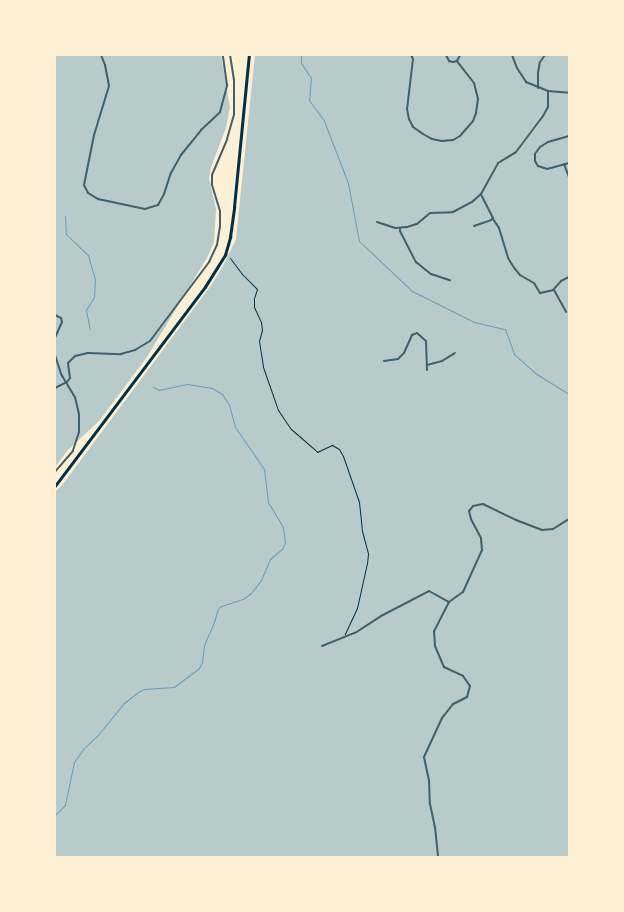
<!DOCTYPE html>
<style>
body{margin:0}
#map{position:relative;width:624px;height:912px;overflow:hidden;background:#fdf0d5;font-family:Arial,sans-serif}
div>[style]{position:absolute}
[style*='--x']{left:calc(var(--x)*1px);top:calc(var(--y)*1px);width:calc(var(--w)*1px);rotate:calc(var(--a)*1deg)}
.green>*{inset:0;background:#b9caca}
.stream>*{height:1px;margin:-0.5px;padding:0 0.5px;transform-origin:0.5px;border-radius:0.5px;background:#669bbc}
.path>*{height:1px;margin:-0.5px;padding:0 0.5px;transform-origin:0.5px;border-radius:0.5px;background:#003049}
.minor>*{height:2px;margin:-1px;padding:0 1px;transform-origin:1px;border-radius:1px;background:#3f606c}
.secondary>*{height:2.5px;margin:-1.25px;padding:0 1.25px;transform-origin:1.25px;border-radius:1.25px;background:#003049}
span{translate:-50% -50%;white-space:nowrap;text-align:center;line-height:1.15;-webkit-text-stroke:3px #fdf0d5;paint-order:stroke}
.frame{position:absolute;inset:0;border:56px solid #fdf0d5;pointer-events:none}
</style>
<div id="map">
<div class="green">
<div style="clip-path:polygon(55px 55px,221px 55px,230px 107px,226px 128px,211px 167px,209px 178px,216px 209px,214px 242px,208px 256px,147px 357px,99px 421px,68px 450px,55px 467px)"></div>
<div style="clip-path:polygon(255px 55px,569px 55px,569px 857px,55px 857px,55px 492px,63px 484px,212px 284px,223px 266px,236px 239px)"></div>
</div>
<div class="stream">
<div style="--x:301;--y:55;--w:8;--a:90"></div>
<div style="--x:301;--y:63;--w:18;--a:56"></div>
<div style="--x:311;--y:78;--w:22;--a:95"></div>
<div style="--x:309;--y:100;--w:26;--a:54"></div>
<div style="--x:324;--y:121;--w:66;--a:68.8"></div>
<div style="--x:348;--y:183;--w:59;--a:79.3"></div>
<div style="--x:359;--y:241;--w:73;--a:43.3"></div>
<div style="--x:412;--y:291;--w:69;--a:26.6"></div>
<div style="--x:474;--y:322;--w:32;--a:13"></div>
<div style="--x:505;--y:329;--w:27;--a:70"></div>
<div style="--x:514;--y:354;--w:28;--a:42"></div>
<div style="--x:535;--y:373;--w:40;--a:32"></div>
<div style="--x:65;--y:216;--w:18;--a:87"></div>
<div style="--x:66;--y:234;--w:30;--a:44"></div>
<div style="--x:88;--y:255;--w:25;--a:74"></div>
<div style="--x:95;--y:279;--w:18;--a:93"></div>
<div style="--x:94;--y:297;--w:15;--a:122"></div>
<div style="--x:86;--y:310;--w:20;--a:79"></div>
<div style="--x:55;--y:815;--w:14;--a:-45"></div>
<div style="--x:65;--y:805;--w:44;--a:-78.2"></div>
<div style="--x:74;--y:762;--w:17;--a:-54"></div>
<div style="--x:84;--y:748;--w:19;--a:-43"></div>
<div style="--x:98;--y:735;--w:41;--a:-50.9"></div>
<div style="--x:124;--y:703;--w:18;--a:-38"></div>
<div style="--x:138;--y:692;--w:7;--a:-27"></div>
<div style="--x:144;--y:689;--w:30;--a:-4"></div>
<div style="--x:174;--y:687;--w:31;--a:-37"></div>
<div style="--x:199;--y:668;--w:7;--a:-63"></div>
<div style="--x:202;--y:662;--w:17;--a:-83"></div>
<div style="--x:204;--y:645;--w:22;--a:-66"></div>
<div style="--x:213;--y:625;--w:17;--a:-73"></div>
<div style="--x:218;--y:609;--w:4;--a:-45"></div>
<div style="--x:221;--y:606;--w:23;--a:-18"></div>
<div style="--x:243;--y:599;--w:10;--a:-37"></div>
<div style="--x:251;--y:593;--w:16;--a:-52"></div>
<div style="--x:261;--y:580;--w:23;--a:-67"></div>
<div style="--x:270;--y:559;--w:16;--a:-40"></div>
<div style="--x:282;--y:549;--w:8;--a:-67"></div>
<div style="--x:285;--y:542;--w:15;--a:-98"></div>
<div style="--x:283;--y:527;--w:29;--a:-121"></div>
<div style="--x:268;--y:502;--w:33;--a:-97"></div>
<div style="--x:264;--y:469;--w:51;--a:-124.6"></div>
<div style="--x:235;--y:427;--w:23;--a:-105"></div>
<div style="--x:229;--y:405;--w:13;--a:-122"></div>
<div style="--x:222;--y:394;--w:12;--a:-149"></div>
<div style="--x:212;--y:388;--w:25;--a:-171"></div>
<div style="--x:187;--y:384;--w:29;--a:168"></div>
<div style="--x:159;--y:390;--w:7;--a:-153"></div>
</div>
<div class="path">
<div style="--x:230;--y:258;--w:20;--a:53"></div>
<div style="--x:242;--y:274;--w:21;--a:45"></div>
<div style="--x:257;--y:289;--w:9;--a:108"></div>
<div style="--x:254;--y:298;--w:9;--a:90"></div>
<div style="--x:254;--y:307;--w:17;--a:65"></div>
<div style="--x:261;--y:322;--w:8;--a:83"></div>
<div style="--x:262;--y:330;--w:11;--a:105"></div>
<div style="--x:259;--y:341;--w:26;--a:81"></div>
<div style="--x:263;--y:367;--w:46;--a:70.8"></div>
<div style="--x:278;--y:410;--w:23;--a:56"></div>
<div style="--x:291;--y:429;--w:35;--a:41"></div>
<div style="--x:317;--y:452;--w:17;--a:-25"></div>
<div style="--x:332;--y:445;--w:8;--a:30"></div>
<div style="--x:339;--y:449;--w:8;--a:60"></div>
<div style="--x:343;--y:456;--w:49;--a:70.8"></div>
<div style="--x:359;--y:502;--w:29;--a:84"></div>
<div style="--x:362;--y:531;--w:24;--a:75"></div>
<div style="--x:368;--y:554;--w:9;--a:96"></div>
<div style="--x:367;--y:563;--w:46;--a:102.5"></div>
<div style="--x:357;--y:608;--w:29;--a:115"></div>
</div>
<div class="minor">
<div style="--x:101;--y:55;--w:11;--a:68"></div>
<div style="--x:105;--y:65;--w:21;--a:79"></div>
<div style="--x:109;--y:86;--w:51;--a:107"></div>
<div style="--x:94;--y:135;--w:51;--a:101.3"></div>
<div style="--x:84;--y:185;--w:9;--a:63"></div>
<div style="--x:88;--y:193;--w:12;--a:31"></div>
<div style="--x:98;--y:199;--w:48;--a:12"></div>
<div style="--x:145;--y:209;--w:14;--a:-17"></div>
<div style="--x:158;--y:205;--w:13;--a:-61"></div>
<div style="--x:164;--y:194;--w:22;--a:-72"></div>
<div style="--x:171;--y:173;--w:21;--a:-61"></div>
<div style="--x:181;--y:155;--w:32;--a:-51"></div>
<div style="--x:201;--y:130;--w:26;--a:-43"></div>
<div style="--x:220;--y:112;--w:28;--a:-75"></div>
<div style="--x:227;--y:85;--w:30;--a:-98"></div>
<div style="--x:411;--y:55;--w:4;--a:63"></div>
<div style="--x:413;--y:59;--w:50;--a:96.8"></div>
<div style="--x:407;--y:109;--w:10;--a:79"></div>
<div style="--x:409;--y:119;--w:9;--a:63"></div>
<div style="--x:413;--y:127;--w:12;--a:35"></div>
<div style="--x:423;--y:134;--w:10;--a:29"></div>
<div style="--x:432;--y:139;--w:10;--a:11"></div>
<div style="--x:442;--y:141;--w:11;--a:-5"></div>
<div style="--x:453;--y:140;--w:8;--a:-30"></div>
<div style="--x:460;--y:136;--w:20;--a:-49"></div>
<div style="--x:473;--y:121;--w:9;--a:-69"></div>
<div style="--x:476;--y:113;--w:14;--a:-82"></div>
<div style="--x:478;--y:99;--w:16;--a:-104"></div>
<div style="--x:474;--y:83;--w:28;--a:-128"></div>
<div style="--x:446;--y:55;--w:7;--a:63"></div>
<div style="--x:449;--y:61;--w:4;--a:14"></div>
<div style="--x:453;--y:62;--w:4;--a:-14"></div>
<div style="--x:457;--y:61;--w:7;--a:-63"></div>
<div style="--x:512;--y:55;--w:14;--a:69"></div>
<div style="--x:517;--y:68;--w:17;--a:57"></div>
<div style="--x:526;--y:82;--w:24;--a:22"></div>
<div style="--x:548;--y:91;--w:21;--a:5"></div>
<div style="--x:538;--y:88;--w:15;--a:-90"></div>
<div style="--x:538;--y:73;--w:11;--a:-80"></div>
<div style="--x:540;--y:62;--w:9;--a:-54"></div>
<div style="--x:569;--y:136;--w:22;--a:164"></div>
<div style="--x:548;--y:142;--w:9;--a:148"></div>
<div style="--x:540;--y:147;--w:9;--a:126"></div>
<div style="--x:535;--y:154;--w:7;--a:90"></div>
<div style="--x:535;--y:161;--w:6;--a:59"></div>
<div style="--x:538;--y:166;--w:9;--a:18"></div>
<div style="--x:547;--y:169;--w:23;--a:-15"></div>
<div style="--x:564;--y:164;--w:14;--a:69"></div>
<div style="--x:493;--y:219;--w:11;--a:56"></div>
<div style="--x:499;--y:228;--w:31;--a:73"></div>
<div style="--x:508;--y:258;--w:13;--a:58"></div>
<div style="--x:515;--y:269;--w:8;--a:50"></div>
<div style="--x:520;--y:275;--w:16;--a:30"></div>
<div style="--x:534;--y:283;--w:12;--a:59"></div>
<div style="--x:540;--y:293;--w:14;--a:-12"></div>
<div style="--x:554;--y:290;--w:25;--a:61"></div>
<div style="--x:377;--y:222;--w:20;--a:18"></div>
<div style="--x:396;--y:228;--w:11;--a:-5"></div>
<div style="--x:407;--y:227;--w:10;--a:-17"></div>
<div style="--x:417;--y:224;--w:17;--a:-40"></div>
<div style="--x:430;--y:213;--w:23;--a:-2"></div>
<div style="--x:453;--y:212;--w:21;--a:-28"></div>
<div style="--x:472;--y:202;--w:12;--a:-42"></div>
<div style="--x:481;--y:194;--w:35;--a:-61"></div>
<div style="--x:498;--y:163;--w:21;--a:-31"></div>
<div style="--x:516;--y:152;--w:45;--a:-53.1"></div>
<div style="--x:543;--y:116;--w:10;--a:-61"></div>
<div style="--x:548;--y:107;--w:16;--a:-90"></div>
<div style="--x:474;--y:226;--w:18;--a:-19"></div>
<div style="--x:491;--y:220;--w:3;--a:-45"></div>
<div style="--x:493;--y:218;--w:27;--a:-117"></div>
<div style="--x:400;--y:229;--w:2;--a:90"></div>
<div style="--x:400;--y:231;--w:35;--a:63"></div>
<div style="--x:416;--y:262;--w:19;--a:39"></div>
<div style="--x:431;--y:274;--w:20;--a:18"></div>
<div style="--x:553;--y:290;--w:12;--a:-48"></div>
<div style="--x:561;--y:281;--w:9;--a:-27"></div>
<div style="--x:55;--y:315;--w:7;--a:27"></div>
<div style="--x:61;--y:318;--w:4;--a:76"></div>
<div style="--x:62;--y:322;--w:17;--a:114"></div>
<div style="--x:55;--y:355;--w:20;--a:72"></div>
<div style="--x:61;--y:374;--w:27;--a:59"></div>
<div style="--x:75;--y:397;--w:18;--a:77"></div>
<div style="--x:79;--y:415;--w:17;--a:90"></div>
<div style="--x:79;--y:432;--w:20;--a:108"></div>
<div style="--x:73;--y:451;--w:28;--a:131"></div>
<div style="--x:384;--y:361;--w:14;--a:-8"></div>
<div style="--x:398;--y:359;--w:8;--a:-45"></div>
<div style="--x:404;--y:353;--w:20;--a:-66"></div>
<div style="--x:412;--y:335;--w:5;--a:-22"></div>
<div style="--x:417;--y:333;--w:12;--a:42"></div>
<div style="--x:426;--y:341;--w:29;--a:88"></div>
<div style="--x:427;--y:365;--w:16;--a:-15"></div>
<div style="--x:442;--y:361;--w:15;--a:-32"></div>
<div style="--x:55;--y:388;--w:13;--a:-27"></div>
<div style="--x:67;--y:382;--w:5;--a:-53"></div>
<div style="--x:70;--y:378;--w:15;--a:-98"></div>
<div style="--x:68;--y:363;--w:10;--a:-45"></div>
<div style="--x:75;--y:356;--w:13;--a:-13"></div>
<div style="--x:88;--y:353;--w:33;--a:2"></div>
<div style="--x:121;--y:354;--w:15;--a:-16"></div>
<div style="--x:135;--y:350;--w:17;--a:-31"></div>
<div style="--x:150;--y:341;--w:99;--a:-53.2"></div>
<div style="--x:209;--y:262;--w:19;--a:-65"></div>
<div style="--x:217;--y:245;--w:18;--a:-81"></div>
<div style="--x:220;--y:227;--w:16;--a:-90"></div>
<div style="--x:220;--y:211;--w:28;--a:-107"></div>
<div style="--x:212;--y:184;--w:9;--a:-90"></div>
<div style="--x:212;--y:175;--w:39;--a:-67"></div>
<div style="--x:227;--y:139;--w:26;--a:-74"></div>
<div style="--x:234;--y:114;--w:34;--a:-90"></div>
<div style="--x:234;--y:80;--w:25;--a:-99"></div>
<div style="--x:449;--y:602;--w:17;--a:-36"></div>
<div style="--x:463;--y:592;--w:46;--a:-65.7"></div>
<div style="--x:482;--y:550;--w:12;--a:-95"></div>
<div style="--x:481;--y:538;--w:21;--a:-118"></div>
<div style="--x:471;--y:519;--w:8;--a:-104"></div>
<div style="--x:469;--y:511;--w:6;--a:-51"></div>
<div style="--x:473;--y:506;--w:10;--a:-11"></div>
<div style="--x:483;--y:504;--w:37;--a:26"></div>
<div style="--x:516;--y:520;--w:28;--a:21"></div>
<div style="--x:542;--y:530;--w:11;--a:-5"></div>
<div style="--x:553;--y:529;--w:19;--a:-32"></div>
<div style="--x:322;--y:646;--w:35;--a:-22"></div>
<div style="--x:355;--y:633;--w:31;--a:-33"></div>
<div style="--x:381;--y:616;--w:54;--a:-27.5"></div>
<div style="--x:429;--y:591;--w:23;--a:29"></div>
<div style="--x:449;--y:602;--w:33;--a:117"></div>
<div style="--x:434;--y:631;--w:15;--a:86"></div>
<div style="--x:435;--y:646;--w:23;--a:67"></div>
<div style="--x:444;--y:667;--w:21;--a:25"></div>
<div style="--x:463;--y:676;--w:12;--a:55"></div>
<div style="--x:470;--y:686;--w:11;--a:105"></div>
<div style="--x:467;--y:697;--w:16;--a:153"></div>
<div style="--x:453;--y:704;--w:18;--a:128"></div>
<div style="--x:442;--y:718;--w:43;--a:114.8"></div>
<div style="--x:424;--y:757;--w:24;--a:78"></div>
<div style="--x:429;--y:780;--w:24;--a:88"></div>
<div style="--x:430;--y:804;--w:24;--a:78"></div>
<div style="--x:435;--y:827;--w:30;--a:84"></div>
</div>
<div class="secondary">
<div style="--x:55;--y:486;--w:249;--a:-53"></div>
<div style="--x:205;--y:287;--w:38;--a:-58"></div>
<div style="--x:225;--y:255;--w:19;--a:-74"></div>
<div style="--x:230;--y:237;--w:30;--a:-82"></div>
<div style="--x:234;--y:207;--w:153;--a:-84.4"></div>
</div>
<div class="frame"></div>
</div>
